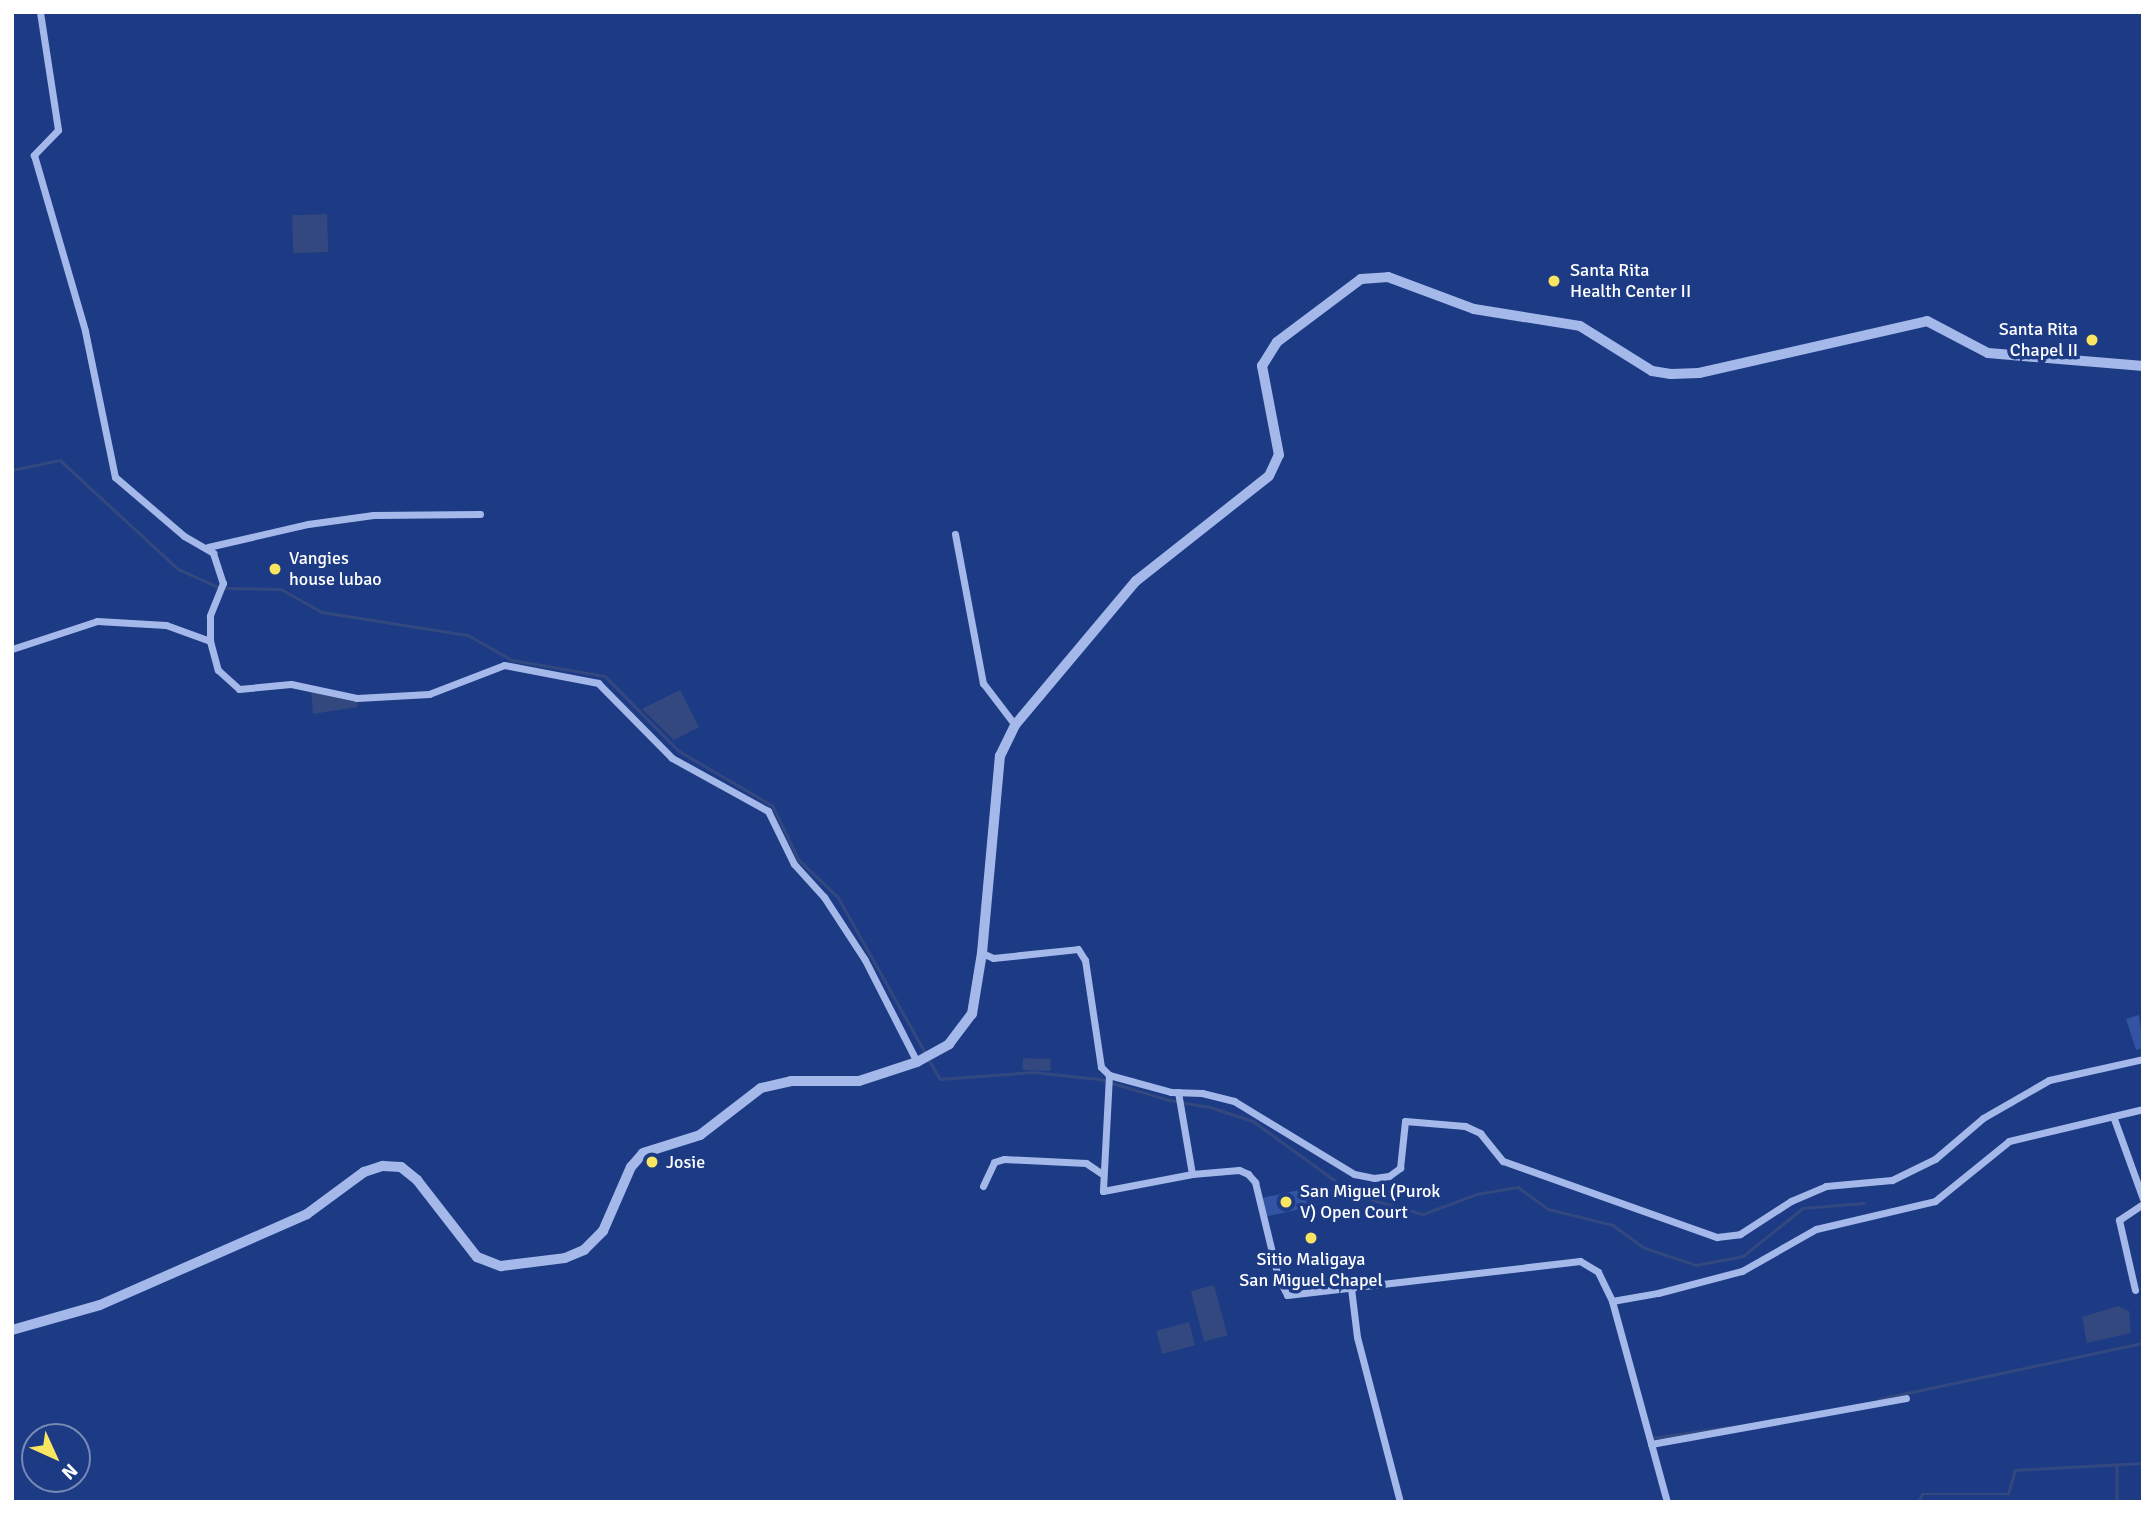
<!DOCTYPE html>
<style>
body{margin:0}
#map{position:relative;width:2155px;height:1514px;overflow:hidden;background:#1d3a84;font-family:Signika,sans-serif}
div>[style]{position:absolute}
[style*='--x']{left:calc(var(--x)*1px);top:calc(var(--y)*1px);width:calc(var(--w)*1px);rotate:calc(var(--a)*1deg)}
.green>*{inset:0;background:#3354a3;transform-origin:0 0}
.water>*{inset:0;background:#32487f;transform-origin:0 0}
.stream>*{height:2.5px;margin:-1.25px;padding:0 1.25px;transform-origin:1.25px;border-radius:1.25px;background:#32487f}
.minor>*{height:7px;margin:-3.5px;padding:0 3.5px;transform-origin:3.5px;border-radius:3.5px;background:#a4b9ea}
.tertiary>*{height:10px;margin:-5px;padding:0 5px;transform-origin:5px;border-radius:5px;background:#a4b9ea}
.dots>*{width:19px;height:19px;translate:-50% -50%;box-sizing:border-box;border:4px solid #1d3a84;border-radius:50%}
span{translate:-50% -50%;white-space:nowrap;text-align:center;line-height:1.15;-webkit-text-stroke:7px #1d3a84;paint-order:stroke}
.poi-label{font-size:18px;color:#fff}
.left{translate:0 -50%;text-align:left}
.right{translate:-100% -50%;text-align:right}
.frame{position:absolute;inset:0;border:14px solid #fff;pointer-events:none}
.north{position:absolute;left:21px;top:1423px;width:70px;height:70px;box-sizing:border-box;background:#1d3a84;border:2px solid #7789b5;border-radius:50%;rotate:135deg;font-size:19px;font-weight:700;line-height:28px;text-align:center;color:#fff}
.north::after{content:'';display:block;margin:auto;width:24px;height:32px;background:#fae562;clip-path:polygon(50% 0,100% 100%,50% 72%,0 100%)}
</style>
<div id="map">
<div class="green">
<div style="clip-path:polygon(2139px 1015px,2143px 1048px,2136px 1050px,2126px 1019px)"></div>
<div style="left:1304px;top:1189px;width:19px;height:42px;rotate:78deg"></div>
</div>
<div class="water">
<div style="left:327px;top:214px;width:38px;height:35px;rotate:88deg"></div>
<div style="clip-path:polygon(311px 690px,358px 700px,357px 707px,313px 714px)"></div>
<div style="clip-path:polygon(680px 690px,699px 727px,674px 740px,642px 709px)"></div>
<div style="left:1023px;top:1058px;width:28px;height:12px;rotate:2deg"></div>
<div style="left:1214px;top:1285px;width:52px;height:24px;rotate:75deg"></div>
<div style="clip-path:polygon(2118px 1306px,2129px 1311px,2131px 1333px,2087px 1343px,2082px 1317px)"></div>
<div style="left:1189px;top:1322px;width:24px;height:34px;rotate:75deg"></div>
</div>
<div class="stream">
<div style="--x:12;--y:470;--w:49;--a:-11.8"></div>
<div style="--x:60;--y:460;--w:161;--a:42.7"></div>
<div style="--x:178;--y:569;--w:44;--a:24.2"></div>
<div style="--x:225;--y:588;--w:56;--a:1"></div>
<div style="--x:281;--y:589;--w:47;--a:29.3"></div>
<div style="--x:322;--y:612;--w:148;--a:9"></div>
<div style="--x:468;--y:635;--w:51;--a:29.6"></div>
<div style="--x:512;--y:660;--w:94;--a:9.8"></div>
<div style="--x:605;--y:676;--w:105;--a:45.4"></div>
<div style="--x:679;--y:751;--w:109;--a:30.3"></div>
<div style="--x:773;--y:806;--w:60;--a:64.3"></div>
<div style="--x:799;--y:860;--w:54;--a:43.5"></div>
<div style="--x:838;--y:897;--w:178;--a:60.7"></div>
<div style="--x:928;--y:1058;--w:24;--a:60"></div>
<div style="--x:940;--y:1079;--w:93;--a:-4.3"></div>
<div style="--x:1033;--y:1072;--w:66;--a:6.1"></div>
<div style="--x:1099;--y:1079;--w:73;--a:16.7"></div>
<div style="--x:1169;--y:1100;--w:42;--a:9.7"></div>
<div style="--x:1210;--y:1107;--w:45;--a:18"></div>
<div style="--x:1253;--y:1121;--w:126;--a:36"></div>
<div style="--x:1355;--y:1195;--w:71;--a:15.6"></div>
<div style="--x:1423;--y:1214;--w:58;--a:-20.3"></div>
<div style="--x:1477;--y:1194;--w:42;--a:-9.7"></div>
<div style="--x:1518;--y:1187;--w:37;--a:36"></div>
<div style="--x:1548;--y:1209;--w:67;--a:13.8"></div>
<div style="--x:1613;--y:1225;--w:39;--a:36"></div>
<div style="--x:1645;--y:1248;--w:54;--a:18.4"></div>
<div style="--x:1696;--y:1265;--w:48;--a:-10.8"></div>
<div style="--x:1743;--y:1256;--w:77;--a:-38.7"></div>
<div style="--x:1803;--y:1208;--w:61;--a:-4.7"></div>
<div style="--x:1879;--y:1399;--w:270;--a:-12"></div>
<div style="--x:1652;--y:1438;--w:77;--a:-8.2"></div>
<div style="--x:2117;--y:1467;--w:35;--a:90"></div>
<div style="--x:1918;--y:1502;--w:9;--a:-63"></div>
<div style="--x:1922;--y:1494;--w:86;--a:0"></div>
<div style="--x:2008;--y:1494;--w:25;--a:-74"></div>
<div style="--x:2015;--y:1470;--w:128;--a:-3.1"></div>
</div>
<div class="minor">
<div style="--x:40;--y:12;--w:119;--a:81.3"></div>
<div style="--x:58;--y:130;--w:35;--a:134"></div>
<div style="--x:34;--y:155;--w:183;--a:73.8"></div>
<div style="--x:85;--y:331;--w:149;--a:78.4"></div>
<div style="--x:115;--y:477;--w:91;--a:40.5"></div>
<div style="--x:184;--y:536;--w:34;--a:30"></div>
<div style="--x:213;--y:553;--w:32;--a:72"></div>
<div style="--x:223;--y:583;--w:35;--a:112"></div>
<div style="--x:210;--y:616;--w:25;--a:90"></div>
<div style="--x:955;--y:534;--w:152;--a:79.4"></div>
<div style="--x:983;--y:683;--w:53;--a:52.7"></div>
<div style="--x:208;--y:547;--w:103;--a:-13"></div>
<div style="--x:308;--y:524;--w:66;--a:-7.9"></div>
<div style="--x:373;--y:515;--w:107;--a:-0.5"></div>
<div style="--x:12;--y:649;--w:89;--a:-18.2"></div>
<div style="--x:97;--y:621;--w:69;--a:3.3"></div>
<div style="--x:166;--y:625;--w:47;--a:20"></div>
<div style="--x:210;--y:641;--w:30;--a:75"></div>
<div style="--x:218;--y:670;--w:28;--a:42"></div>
<div style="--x:239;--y:689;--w:52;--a:-5.5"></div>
<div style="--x:291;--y:684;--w:67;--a:12"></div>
<div style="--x:357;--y:698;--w:72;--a:-3.2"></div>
<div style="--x:429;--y:694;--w:80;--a:-21.1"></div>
<div style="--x:504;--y:665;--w:96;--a:10.8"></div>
<div style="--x:598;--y:683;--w:105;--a:45.4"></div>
<div style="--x:672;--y:758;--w:110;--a:28.9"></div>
<div style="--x:768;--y:811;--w:59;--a:63.9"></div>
<div style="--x:794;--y:864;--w:45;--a:47.7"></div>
<div style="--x:824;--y:897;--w:75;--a:56.9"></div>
<div style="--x:865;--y:960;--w:114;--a:63"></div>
<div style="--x:982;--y:953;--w:12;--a:24"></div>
<div style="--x:993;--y:958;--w:85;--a:-6"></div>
<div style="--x:1078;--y:949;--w:13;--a:58"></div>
<div style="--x:1085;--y:960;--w:108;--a:81.5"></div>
<div style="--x:1101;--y:1067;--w:11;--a:45"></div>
<div style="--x:1109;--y:1075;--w:64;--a:15.3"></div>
<div style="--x:1171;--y:1092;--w:31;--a:2"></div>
<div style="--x:1202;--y:1093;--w:33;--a:14"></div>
<div style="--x:1234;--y:1101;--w:140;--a:31.3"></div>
<div style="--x:1354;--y:1174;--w:20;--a:11"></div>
<div style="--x:1374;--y:1178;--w:15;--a:-8"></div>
<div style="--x:1389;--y:1176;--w:14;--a:-36"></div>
<div style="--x:1400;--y:1168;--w:47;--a:-83.9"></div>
<div style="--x:1405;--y:1121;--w:60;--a:4.8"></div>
<div style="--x:1465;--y:1126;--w:17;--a:25"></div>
<div style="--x:1480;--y:1133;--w:36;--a:51"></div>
<div style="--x:1503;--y:1161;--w:227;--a:19.6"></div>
<div style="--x:1717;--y:1237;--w:23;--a:-7"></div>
<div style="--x:1740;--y:1234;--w:61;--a:-32.9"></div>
<div style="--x:1791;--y:1201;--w:38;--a:-23"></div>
<div style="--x:1826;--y:1186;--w:66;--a:-5.2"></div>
<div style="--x:1892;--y:1180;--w:48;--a:-26"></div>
<div style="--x:1935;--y:1159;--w:63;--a:-40.5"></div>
<div style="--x:1983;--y:1118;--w:76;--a:-29.9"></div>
<div style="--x:2049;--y:1080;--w:96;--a:-12.6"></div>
<div style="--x:1109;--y:1075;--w:116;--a:93"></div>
<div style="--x:1103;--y:1191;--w:91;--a:-10.8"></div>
<div style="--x:1192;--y:1174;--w:47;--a:-4.9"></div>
<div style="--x:1239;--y:1170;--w:10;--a:24"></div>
<div style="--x:1248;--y:1174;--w:11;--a:49"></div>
<div style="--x:1255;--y:1182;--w:98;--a:76.4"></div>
<div style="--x:1278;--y:1277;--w:20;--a:63"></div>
<div style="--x:1287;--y:1295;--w:295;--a:-6.6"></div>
<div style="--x:1580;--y:1261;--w:21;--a:31"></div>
<div style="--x:1598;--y:1272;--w:32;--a:64"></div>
<div style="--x:1612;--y:1301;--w:47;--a:-9.9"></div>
<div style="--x:1658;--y:1293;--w:87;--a:-14.7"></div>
<div style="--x:1742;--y:1271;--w:85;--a:-29.6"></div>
<div style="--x:1816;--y:1229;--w:122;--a:-13.2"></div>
<div style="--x:1935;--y:1201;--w:95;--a:-39"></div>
<div style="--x:2009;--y:1141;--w:138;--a:-13.4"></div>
<div style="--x:1178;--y:1092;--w:83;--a:80.3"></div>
<div style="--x:2113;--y:1116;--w:88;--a:70.1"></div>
<div style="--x:983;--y:1186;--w:26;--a:-65"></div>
<div style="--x:994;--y:1162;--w:10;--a:-17"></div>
<div style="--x:1004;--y:1159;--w:82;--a:2.8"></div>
<div style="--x:1086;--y:1163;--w:18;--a:34"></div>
<div style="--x:1351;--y:1288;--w:49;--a:83"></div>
<div style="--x:1357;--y:1337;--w:171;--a:75.4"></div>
<div style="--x:2135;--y:1290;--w:72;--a:-102.9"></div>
<div style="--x:2119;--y:1220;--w:29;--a:-34"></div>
<div style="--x:1612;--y:1301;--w:208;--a:74.7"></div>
<div style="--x:1651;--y:1444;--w:259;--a:-10.2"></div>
</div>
<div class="tertiary">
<div style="--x:12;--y:1330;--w:91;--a:-15.9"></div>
<div style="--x:100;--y:1305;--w:226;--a:-23.7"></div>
<div style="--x:307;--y:1214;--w:71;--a:-36.4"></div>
<div style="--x:364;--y:1172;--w:20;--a:-18"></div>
<div style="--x:383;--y:1166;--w:18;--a:3"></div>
<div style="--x:401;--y:1167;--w:21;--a:39"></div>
<div style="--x:417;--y:1180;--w:98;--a:52.1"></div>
<div style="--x:477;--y:1257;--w:26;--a:21"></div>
<div style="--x:501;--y:1266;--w:64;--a:-7.1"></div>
<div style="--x:565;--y:1258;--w:21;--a:-23"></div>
<div style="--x:584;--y:1250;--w:27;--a:-45"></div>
<div style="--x:603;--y:1231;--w:70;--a:-66.4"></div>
<div style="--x:631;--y:1167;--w:18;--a:-49"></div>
<div style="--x:643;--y:1153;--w:60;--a:-17.5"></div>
<div style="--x:700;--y:1135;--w:77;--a:-37.6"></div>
<div style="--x:761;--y:1088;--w:31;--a:-13"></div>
<div style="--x:791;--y:1081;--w:68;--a:0"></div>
<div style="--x:859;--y:1081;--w:61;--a:-18.1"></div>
<div style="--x:917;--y:1062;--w:37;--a:-29"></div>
<div style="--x:949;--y:1044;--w:38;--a:-53"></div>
<div style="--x:972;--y:1014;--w:62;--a:-80.7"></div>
<div style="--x:982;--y:953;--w:198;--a:-84.8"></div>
<div style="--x:1000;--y:756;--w:34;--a:-64"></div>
<div style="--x:1015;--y:725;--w:188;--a:-50"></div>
<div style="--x:1136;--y:581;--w:169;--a:-38.3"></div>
<div style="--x:1269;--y:476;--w:23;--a:-65"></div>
<div style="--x:1279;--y:455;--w:91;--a:-100.8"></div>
<div style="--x:1262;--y:366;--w:28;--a:-58"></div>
<div style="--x:1277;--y:342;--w:105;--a:-36.9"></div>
<div style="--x:1361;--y:279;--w:27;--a:-4"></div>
<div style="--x:1388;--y:277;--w:92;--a:20.4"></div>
<div style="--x:1474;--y:309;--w:107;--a:9.1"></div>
<div style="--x:1580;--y:326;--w:85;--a:32"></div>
<div style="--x:1652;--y:371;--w:19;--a:9"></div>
<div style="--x:1671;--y:374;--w:28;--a:-2"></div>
<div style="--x:1699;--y:373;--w:234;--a:-12.8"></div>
<div style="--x:1927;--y:321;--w:69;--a:27.7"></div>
<div style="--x:1988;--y:353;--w:156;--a:4.8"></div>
</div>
<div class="dots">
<div style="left:1554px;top:281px;background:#fae562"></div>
<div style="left:2092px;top:340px;background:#fae562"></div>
<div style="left:275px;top:569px;background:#fae562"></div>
<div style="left:652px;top:1162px;background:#fae562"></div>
<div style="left:1286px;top:1202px;background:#fae562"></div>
<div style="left:1311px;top:1238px;background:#fae562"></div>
</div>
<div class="poi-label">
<span class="left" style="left:1570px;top:281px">Santa Rita<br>Health Center II</span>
<span class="right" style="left:2078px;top:340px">Santa Rita<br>Chapel II</span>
<span class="left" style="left:289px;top:569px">Vangies<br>house lubao</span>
<span class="left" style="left:666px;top:1162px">Josie</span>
<span class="left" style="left:1300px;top:1202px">San Miguel (Purok<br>V) Open Court</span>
<span style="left:1311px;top:1270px">Sitio Maligaya<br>San Miguel Chapel</span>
</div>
<div class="frame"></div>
<div class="north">N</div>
</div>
